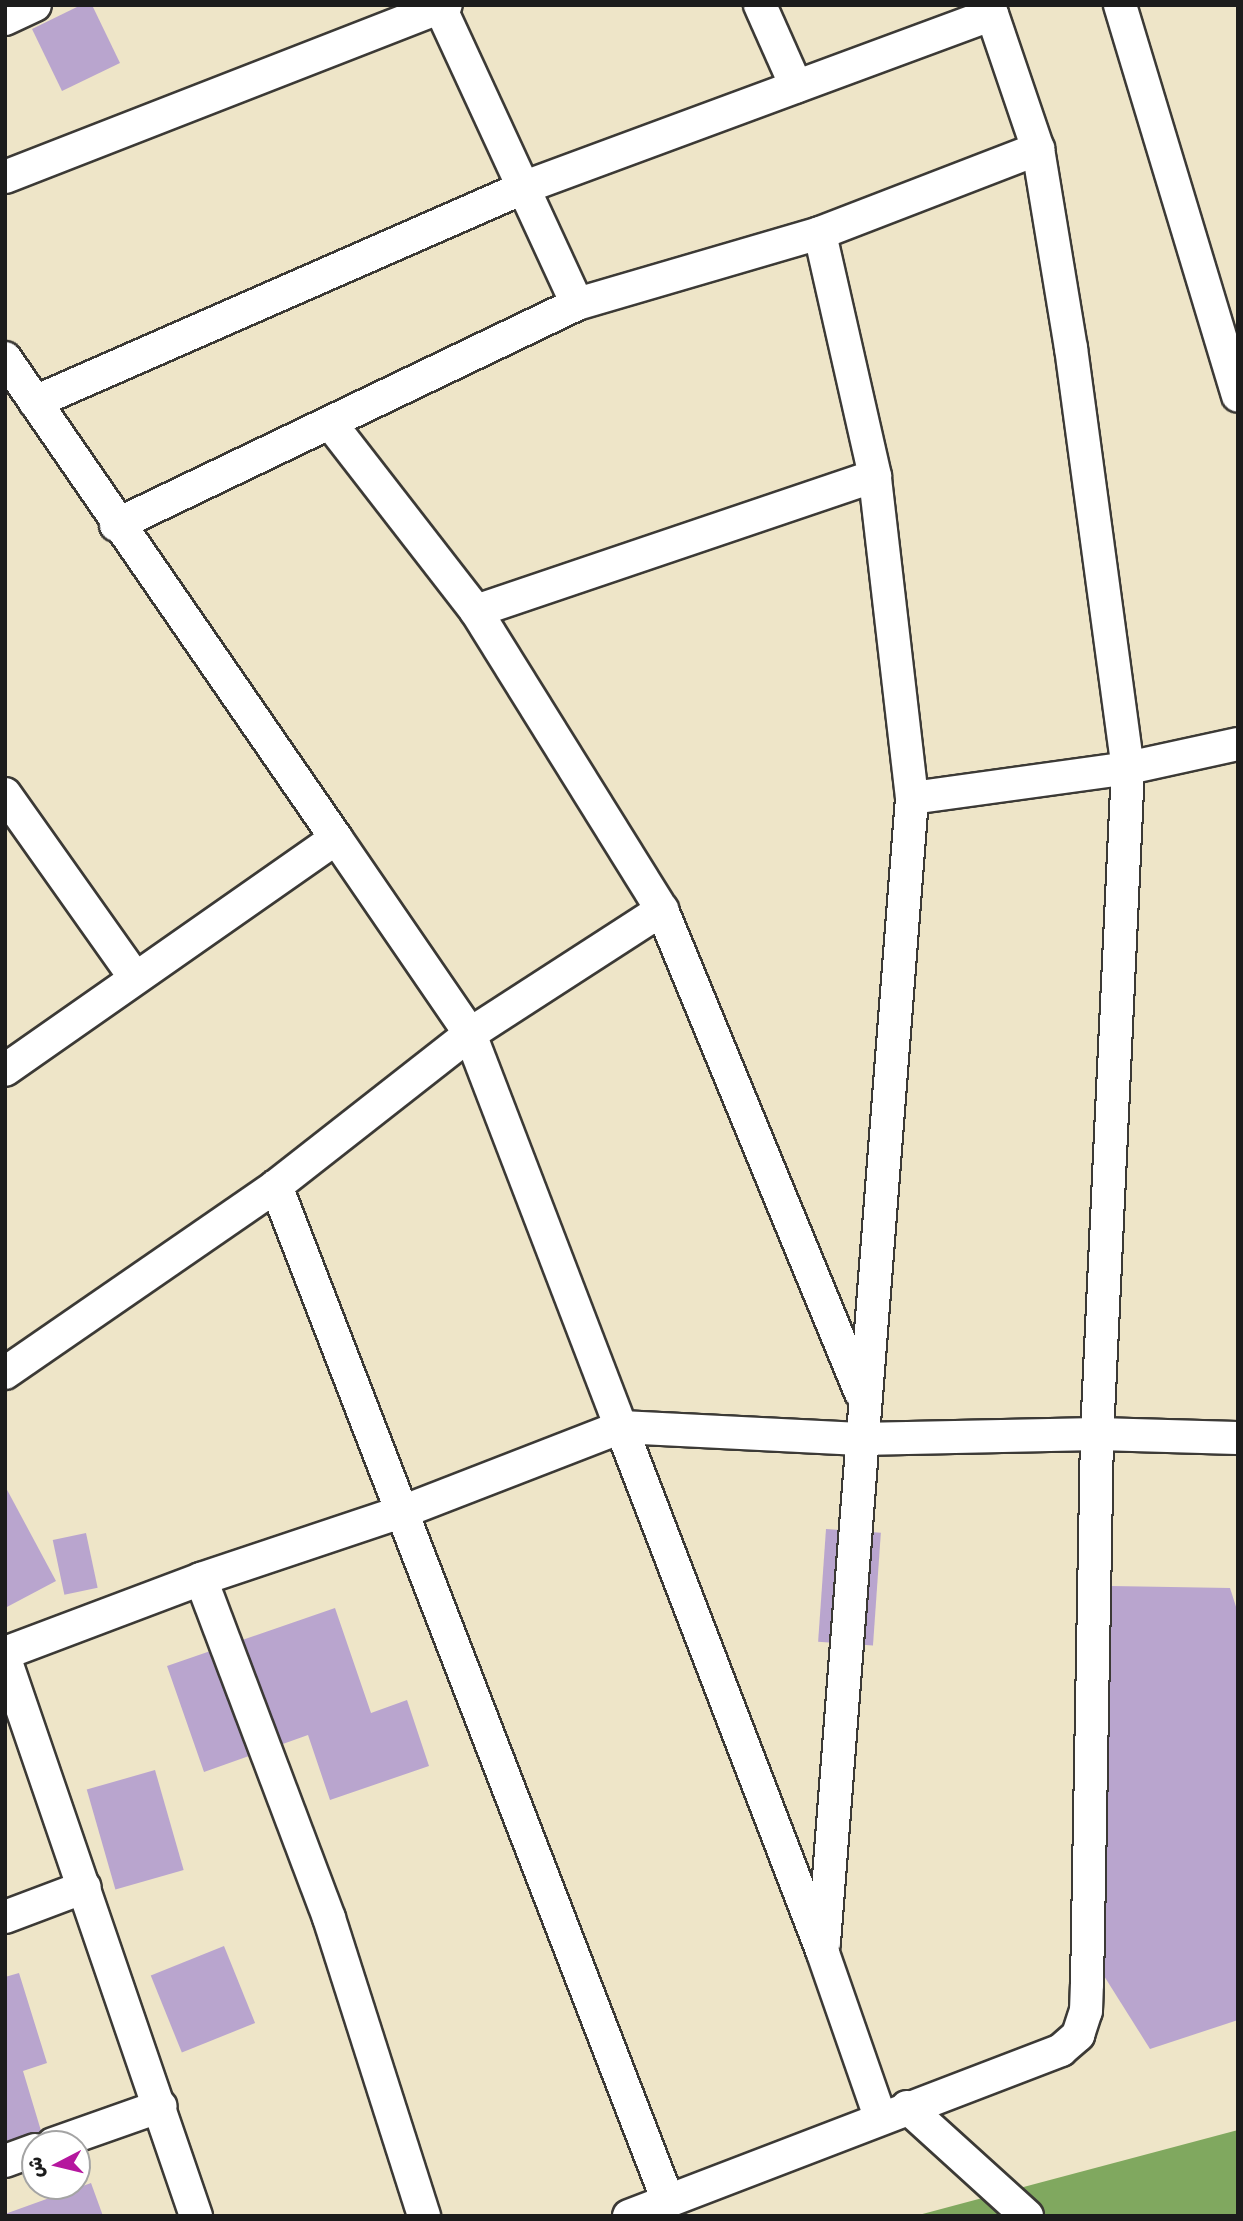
<!DOCTYPE html>
<meta charset="utf-8">
<style>
body{margin:0}
#map{position:relative;width:1243px;height:2221px;overflow:hidden;background:#eee5c8;font-family:"Balsamiq Sans","Playpen Sans Arabic",sans-serif}
div>[style]{position:absolute}
[style*='--x']{left:calc(var(--x)*1px);top:calc(var(--y)*1px);width:calc(var(--w)*1px);rotate:calc(var(--a)*1deg)}
.forest>*{inset:0;background:#80a85f}
.building>*{inset:0;background:#b9a5ce;transform-origin:0 0}
.roads{filter:drop-shadow(2px 0 #3c3a36) drop-shadow(-2px 0 #3c3a36) drop-shadow(0 2px #3c3a36) drop-shadow(0 -2px #3c3a36)}
.minor>*{height:32px;margin:-16px;padding:0 16px;transform-origin:16px;border-radius:16px;background:#fff}
span{translate:-50% -50%;white-space:nowrap;text-align:center;line-height:1.15;-webkit-text-stroke:6px #fff;paint-order:stroke}
.frame{position:absolute;inset:0;border:7px solid #1c1c1c;pointer-events:none}
.north{position:absolute;left:21px;top:2130px;width:70px;height:70px;box-sizing:border-box;background:#fff;border:2px solid #a4a4a4;border-radius:50%;rotate:263deg;font-size:19px;font-weight:700;line-height:28px;text-align:center;color:#1c1c1c}
.north::after{content:'';display:block;margin:auto;width:24px;height:32px;background:#b5179e;clip-path:polygon(50% 0,100% 100%,50% 72%,0 100%)}
</style>
<div id="map">
<div class="forest">
<div style="clip-path:polygon(1238px 2130px,1238px 2216px,915px 2216px)"></div>
</div>
<div class="building">
<div style="clip-path:polygon(81px 5px,92px 5px,120px 63px,62px 91px,32px 29px)"></div>
<div style="clip-path:polygon(5px 1486px,56px 1581px,5px 1608px)"></div>
<div style="left:826px;top:1529px;width:55px;height:113px;rotate:4deg"></div>
<div style="left:86px;top:1533px;width:56px;height:34px;rotate:78deg"></div>
<div style="clip-path:polygon(1111px 1586px,1230px 1588px,1238px 1613px,1238px 2020px,1150px 2049px,1099px 1968px)"></div>
<div style="clip-path:polygon(335px 1608px,371px 1713px,407px 1700px,429px 1766px,330px 1800px,308px 1735px,204px 1772px,167px 1666px)"></div>
<div style="left:155px;top:1770px;width:104px;height:71px;rotate:74deg"></div>
<div style="left:224px;top:1946px;width:83px;height:79px;rotate:68deg"></div>
<div style="clip-path:polygon(19px 1973px,47px 2063px,23px 2071px,45px 2144px,5px 2161px,5px 1977px)"></div>
<div style="clip-path:polygon(91px 2183px,103px 2216px,5px 2216px,5px 2214px)"></div>
</div>
<div class="roads">
<div class="minor">
<div style="--x:439;--y:5;--w:329;--a:65.2"></div>
<div style="--x:760;--y:5;--w:89;--a:66"></div>
<div style="--x:1120;--y:5;--w:408;--a:73.2"></div>
<div style="--x:5;--y:19;--w:33;--a:-25"></div>
<div style="--x:5;--y:177;--w:473;--a:-21.3"></div>
<div style="--x:5;--y:358;--w:583;--a:55.41"></div>
<div style="--x:35;--y:402;--w:535;--a:-23.69"></div>
<div style="--x:525;--y:187;--w:498;--a:-20.3"></div>
<div style="--x:992;--y:14;--w:143;--a:71.2"></div>
<div style="--x:1038;--y:149;--w:202;--a:80.6"></div>
<div style="--x:1071;--y:348;--w:424;--a:82.3"></div>
<div style="--x:1128;--y:768;--w:667;--a:92.66"></div>
<div style="--x:1097;--y:1434;--w:141;--a:1.6"></div>
<div style="--x:331;--y:424;--w:237;--a:52.2"></div>
<div style="--x:476;--y:611;--w:421;--a:-18.7"></div>
<div style="--x:116;--y:525;--w:511;--a:-25.61"></div>
<div style="--x:577;--y:304;--w:253;--a:-16.3"></div>
<div style="--x:476;--y:611;--w:352;--a:58.1"></div>
<div style="--x:662;--y:910;--w:522;--a:67.61"></div>
<div style="--x:5;--y:794;--w:223;--a:54.7"></div>
<div style="--x:912;--y:798;--w:218;--a:-7.9"></div>
<div style="--x:1128;--y:768;--w:113;--a:-12.3"></div>
<div style="--x:5;--y:1070;--w:404;--a:-35"></div>
<div style="--x:336;--y:838;--w:237;--a:55.6"></div>
<div style="--x:470;--y:1034;--w:421;--a:69"></div>
<div style="--x:621;--y:1427;--w:233;--a:158.8"></div>
<div style="--x:404;--y:1511;--w:214;--a:161.5"></div>
<div style="--x:201;--y:1579;--w:210;--a:159.3"></div>
<div style="--x:276;--y:1186;--w:1085;--a:68.88"></div>
<div style="--x:5;--y:1373;--w:329;--a:-34.6"></div>
<div style="--x:276;--y:1186;--w:246;--a:-38.1"></div>
<div style="--x:470;--y:1034;--w:229;--a:-32.9"></div>
<div style="--x:201;--y:1579;--w:362;--a:69.3"></div>
<div style="--x:329;--y:1918;--w:313;--a:72.3"></div>
<div style="--x:5;--y:1659;--w:589;--a:71.07"></div>
<div style="--x:5;--y:1917;--w:85;--a:-20.6"></div>
<div style="--x:824;--y:1942;--w:1147;--a:-85.6"></div>
<div style="--x:912;--y:798;--w:324;--a:-96.6"></div>
<div style="--x:875;--y:476;--w:249;--a:-102.8"></div>
<div style="--x:820;--y:233;--w:234;--a:-21.1"></div>
<div style="--x:907;--y:2107;--w:162;--a:42.2"></div>
<div style="--x:53;--y:2144;--w:114;--a:-19.4"></div>
<div style="--x:5;--y:2161;--w:32;--a:-20"></div>
<div style="--x:629;--y:2216;--w:463;--a:-21"></div>
<div style="--x:1061;--y:2050;--w:23;--a:-41"></div>
<div style="--x:1078;--y:2035;--w:25;--a:-72"></div>
<div style="--x:1086;--y:2011;--w:27;--a:-88"></div>
<div style="--x:1087;--y:1984;--w:550;--a:-88.96"></div>
<div style="--x:1097;--y:1434;--w:237;--a:178.8"></div>
<div style="--x:860;--y:1439;--w:239;--a:-177.1"></div>
<div style="--x:621;--y:1427;--w:563;--a:68.99"></div>
<div style="--x:823;--y:1953;--w:174;--a:70.8"></div>
</div>
</div>
<div class="frame"></div>
<div class="north">ش</div>
</div>
